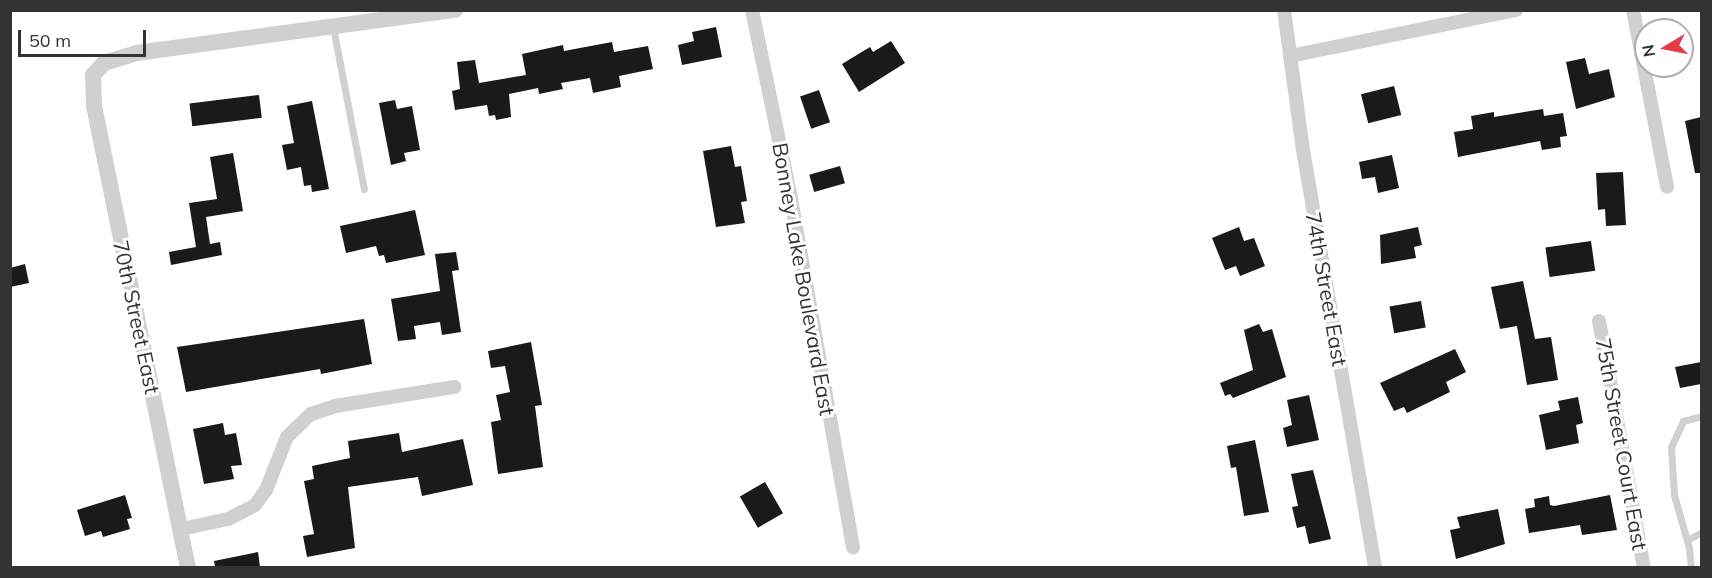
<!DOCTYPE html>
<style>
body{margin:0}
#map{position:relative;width:1712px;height:578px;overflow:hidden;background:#fff;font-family:Mulish,sans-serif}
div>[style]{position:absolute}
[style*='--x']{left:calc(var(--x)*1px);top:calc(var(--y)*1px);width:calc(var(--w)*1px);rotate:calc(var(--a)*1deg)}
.building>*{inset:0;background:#1a1a1a;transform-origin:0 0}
.service>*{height:7px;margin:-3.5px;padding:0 3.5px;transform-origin:3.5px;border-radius:3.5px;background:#d0d0d0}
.minor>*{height:14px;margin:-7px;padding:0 7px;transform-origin:7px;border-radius:7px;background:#d0d0d0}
.tertiary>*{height:16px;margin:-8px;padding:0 8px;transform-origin:8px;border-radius:8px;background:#d0d0d0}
span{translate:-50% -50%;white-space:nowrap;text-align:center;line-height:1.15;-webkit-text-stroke:6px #fff;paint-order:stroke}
.street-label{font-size:21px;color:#333}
.frame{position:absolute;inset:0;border:12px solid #333;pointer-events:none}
.north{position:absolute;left:1634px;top:18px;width:60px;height:60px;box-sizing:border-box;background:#fff;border:2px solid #adadad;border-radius:50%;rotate:260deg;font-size:16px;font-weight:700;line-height:24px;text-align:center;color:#333}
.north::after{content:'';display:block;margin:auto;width:21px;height:27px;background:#e63946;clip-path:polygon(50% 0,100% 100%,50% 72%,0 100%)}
.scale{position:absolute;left:18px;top:30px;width:128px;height:27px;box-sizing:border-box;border:3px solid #333;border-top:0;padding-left:8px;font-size:18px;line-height:21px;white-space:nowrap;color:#333;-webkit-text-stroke:4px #fff;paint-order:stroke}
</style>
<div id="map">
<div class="building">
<div style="clip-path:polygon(716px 27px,722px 57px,682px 65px,678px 45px,694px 41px,692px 32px)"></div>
<div style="clip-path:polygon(891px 41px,905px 63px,859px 92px,842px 64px,870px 47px,873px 52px)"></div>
<div style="clip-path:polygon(612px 42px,614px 52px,648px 46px,653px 69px,619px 76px,621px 87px,593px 93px,590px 78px,561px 83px,563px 89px,539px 94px,538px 88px,509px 94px,511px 117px,496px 120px,495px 115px,489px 116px,487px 105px,455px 110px,452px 91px,460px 89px,457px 62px,475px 60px,479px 83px,526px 75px,522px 54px,563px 45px,564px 51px)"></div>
<div style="clip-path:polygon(1585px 58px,1589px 74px,1609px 69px,1615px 97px,1576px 109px,1566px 62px)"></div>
<div style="left:1394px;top:86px;width:30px;height:34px;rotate:76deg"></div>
<div style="left:819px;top:90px;width:34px;height:20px;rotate:71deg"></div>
<div style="left:259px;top:95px;width:23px;height:70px;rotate:83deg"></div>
<div style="clip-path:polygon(395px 100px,397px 109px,412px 106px,420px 150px,404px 153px,406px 161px,391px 165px,379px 103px)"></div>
<div style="clip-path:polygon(312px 101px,329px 189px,312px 192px,311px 185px,304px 186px,301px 167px,287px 170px,282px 145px,294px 143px,287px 106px)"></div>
<div style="clip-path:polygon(1543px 109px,1544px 116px,1563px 113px,1567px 136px,1560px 137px,1561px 147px,1542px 150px,1540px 141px,1458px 157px,1454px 132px,1473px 129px,1471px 116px,1494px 112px,1494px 117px)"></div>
<div style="clip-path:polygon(1701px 117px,1701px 173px,1695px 173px,1685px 121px)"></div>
<div style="clip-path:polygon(731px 146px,735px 167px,741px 166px,747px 201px,741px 202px,745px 223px,716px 227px,703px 151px)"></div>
<div style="clip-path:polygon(233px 153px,243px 211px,206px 217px,210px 244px,220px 242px,222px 255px,171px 265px,169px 252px,196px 247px,189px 203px,217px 199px,210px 157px)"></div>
<div style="clip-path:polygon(1392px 155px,1399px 188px,1378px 193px,1375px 177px,1362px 179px,1359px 162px)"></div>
<div style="left:840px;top:166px;width:18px;height:32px;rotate:74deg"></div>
<div style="clip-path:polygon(1623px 172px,1626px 225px,1606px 226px,1605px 209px,1598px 210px,1596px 173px)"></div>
<div style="clip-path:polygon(415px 210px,425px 255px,386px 263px,384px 255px,379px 256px,376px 246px,346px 253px,340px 226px)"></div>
<div style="clip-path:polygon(1239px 227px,1244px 241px,1254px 238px,1265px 266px,1240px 276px,1236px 266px,1225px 270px,1212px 238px)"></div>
<div style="clip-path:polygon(1418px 227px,1422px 245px,1414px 247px,1416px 258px,1381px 264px,1380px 235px)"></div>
<div style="left:1591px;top:241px;width:30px;height:46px;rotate:82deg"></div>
<div style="clip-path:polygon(456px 252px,459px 270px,452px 271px,461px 332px,442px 335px,440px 322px,414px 326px,416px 339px,398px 341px,391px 299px,440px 291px,435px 254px)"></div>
<div style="clip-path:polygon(25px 264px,29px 283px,10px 287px,10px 268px)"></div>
<div style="clip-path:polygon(1523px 281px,1535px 339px,1551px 337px,1558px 380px,1527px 385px,1517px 326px,1500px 329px,1491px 287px)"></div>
<div style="left:1421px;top:301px;width:27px;height:32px;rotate:80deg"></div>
<div style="clip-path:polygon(364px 319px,372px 364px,321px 374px,320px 369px,186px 392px,177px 347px)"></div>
<div style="clip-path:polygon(1259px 324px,1263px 332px,1272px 329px,1286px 377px,1233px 398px,1230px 394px,1225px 396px,1220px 383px,1253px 370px,1244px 330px)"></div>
<div style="clip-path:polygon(531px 342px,542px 405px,535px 406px,543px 467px,498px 474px,491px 422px,501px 420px,496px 395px,510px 392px,505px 366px,491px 368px,488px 351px)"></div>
<div style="clip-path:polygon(1455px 349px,1466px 372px,1446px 382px,1450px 392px,1407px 413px,1404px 407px,1394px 411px,1380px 383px)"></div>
<div style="clip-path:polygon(1701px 362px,1701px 384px,1680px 388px,1675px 367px)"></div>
<div style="clip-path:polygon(1309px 395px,1319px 440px,1287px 447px,1283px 428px,1292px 425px,1287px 400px)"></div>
<div style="clip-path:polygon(1578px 397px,1583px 423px,1576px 425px,1579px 443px,1546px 450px,1539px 415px,1560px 410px,1558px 401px)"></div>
<div style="clip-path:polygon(223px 423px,225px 435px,236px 433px,242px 465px,231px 466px,234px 479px,204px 484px,193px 429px)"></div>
<div style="clip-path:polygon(399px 433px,402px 452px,463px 439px,473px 485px,422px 496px,418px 477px,348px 487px,355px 548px,307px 557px,303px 536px,314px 534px,304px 481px,314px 479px,312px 466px,350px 458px,348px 441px)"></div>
<div style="clip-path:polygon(1255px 440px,1269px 512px,1244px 516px,1236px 467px,1231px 468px,1227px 446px)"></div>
<div style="clip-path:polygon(1313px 470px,1331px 539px,1309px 544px,1305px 526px,1297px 528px,1292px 507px,1298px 506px,1291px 474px)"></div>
<div style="left:765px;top:482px;width:36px;height:29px;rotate:60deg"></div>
<div style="clip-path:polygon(125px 495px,132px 518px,127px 519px,130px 529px,103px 537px,101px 531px,85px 536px,77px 510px)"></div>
<div style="clip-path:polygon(1610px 495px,1617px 530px,1582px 535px,1580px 525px,1529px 533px,1525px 509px,1535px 507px,1534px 499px,1549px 496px,1550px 505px,1554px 506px)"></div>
<div style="clip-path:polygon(1498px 509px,1505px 544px,1456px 559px,1450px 530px,1460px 528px,1457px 517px)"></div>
<div style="clip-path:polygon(258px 552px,260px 567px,215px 567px,214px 561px)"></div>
</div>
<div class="service">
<div style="--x:333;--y:27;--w:165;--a:79.2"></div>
<div style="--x:1687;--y:540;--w:17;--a:-28"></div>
<div style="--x:1691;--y:568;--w:20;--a:-96"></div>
<div style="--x:1689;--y:548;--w:55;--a:-105.8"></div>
<div style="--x:1674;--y:495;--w:48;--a:-93.6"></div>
<div style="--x:1671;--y:447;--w:29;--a:-65"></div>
<div style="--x:1683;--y:421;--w:20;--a:-15"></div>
</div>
<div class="minor">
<div style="--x:752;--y:10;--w:193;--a:78.3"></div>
<div style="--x:791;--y:199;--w:354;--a:79.9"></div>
<div style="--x:1284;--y:10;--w:141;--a:82.3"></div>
<div style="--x:1303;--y:150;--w:424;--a:80.2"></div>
<div style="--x:1633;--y:10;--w:180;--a:79.1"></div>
<div style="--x:1290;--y:56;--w:231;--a:-11.5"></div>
<div style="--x:1599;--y:321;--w:251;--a:79.7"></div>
<div style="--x:181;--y:529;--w:48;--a:-12"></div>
<div style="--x:228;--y:519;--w:30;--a:-27"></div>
<div style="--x:255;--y:505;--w:19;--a:-54"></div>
<div style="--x:266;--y:490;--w:57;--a:-68.4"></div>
<div style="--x:287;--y:437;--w:33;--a:-44"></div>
<div style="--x:311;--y:414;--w:25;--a:-18"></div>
<div style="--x:335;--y:406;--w:121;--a:-9.1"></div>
</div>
<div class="tertiary">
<div style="--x:188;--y:568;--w:471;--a:-101.5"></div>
<div style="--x:94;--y:106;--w:31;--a:-92"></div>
<div style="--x:93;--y:75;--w:16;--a:-47"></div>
<div style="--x:104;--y:63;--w:34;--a:-17"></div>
<div style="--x:136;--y:53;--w:322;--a:-7.7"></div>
</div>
<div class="street-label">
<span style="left:804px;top:279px;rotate:80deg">Bonney Lake Boulevard East</span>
<span style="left:1327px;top:289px;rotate:80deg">74th Street East</span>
<span style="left:137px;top:317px;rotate:78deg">70th Street East</span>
<span style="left:1622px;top:444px;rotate:80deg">75th Street Court East</span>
</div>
<div class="frame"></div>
<div class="north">N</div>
<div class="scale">50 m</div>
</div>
